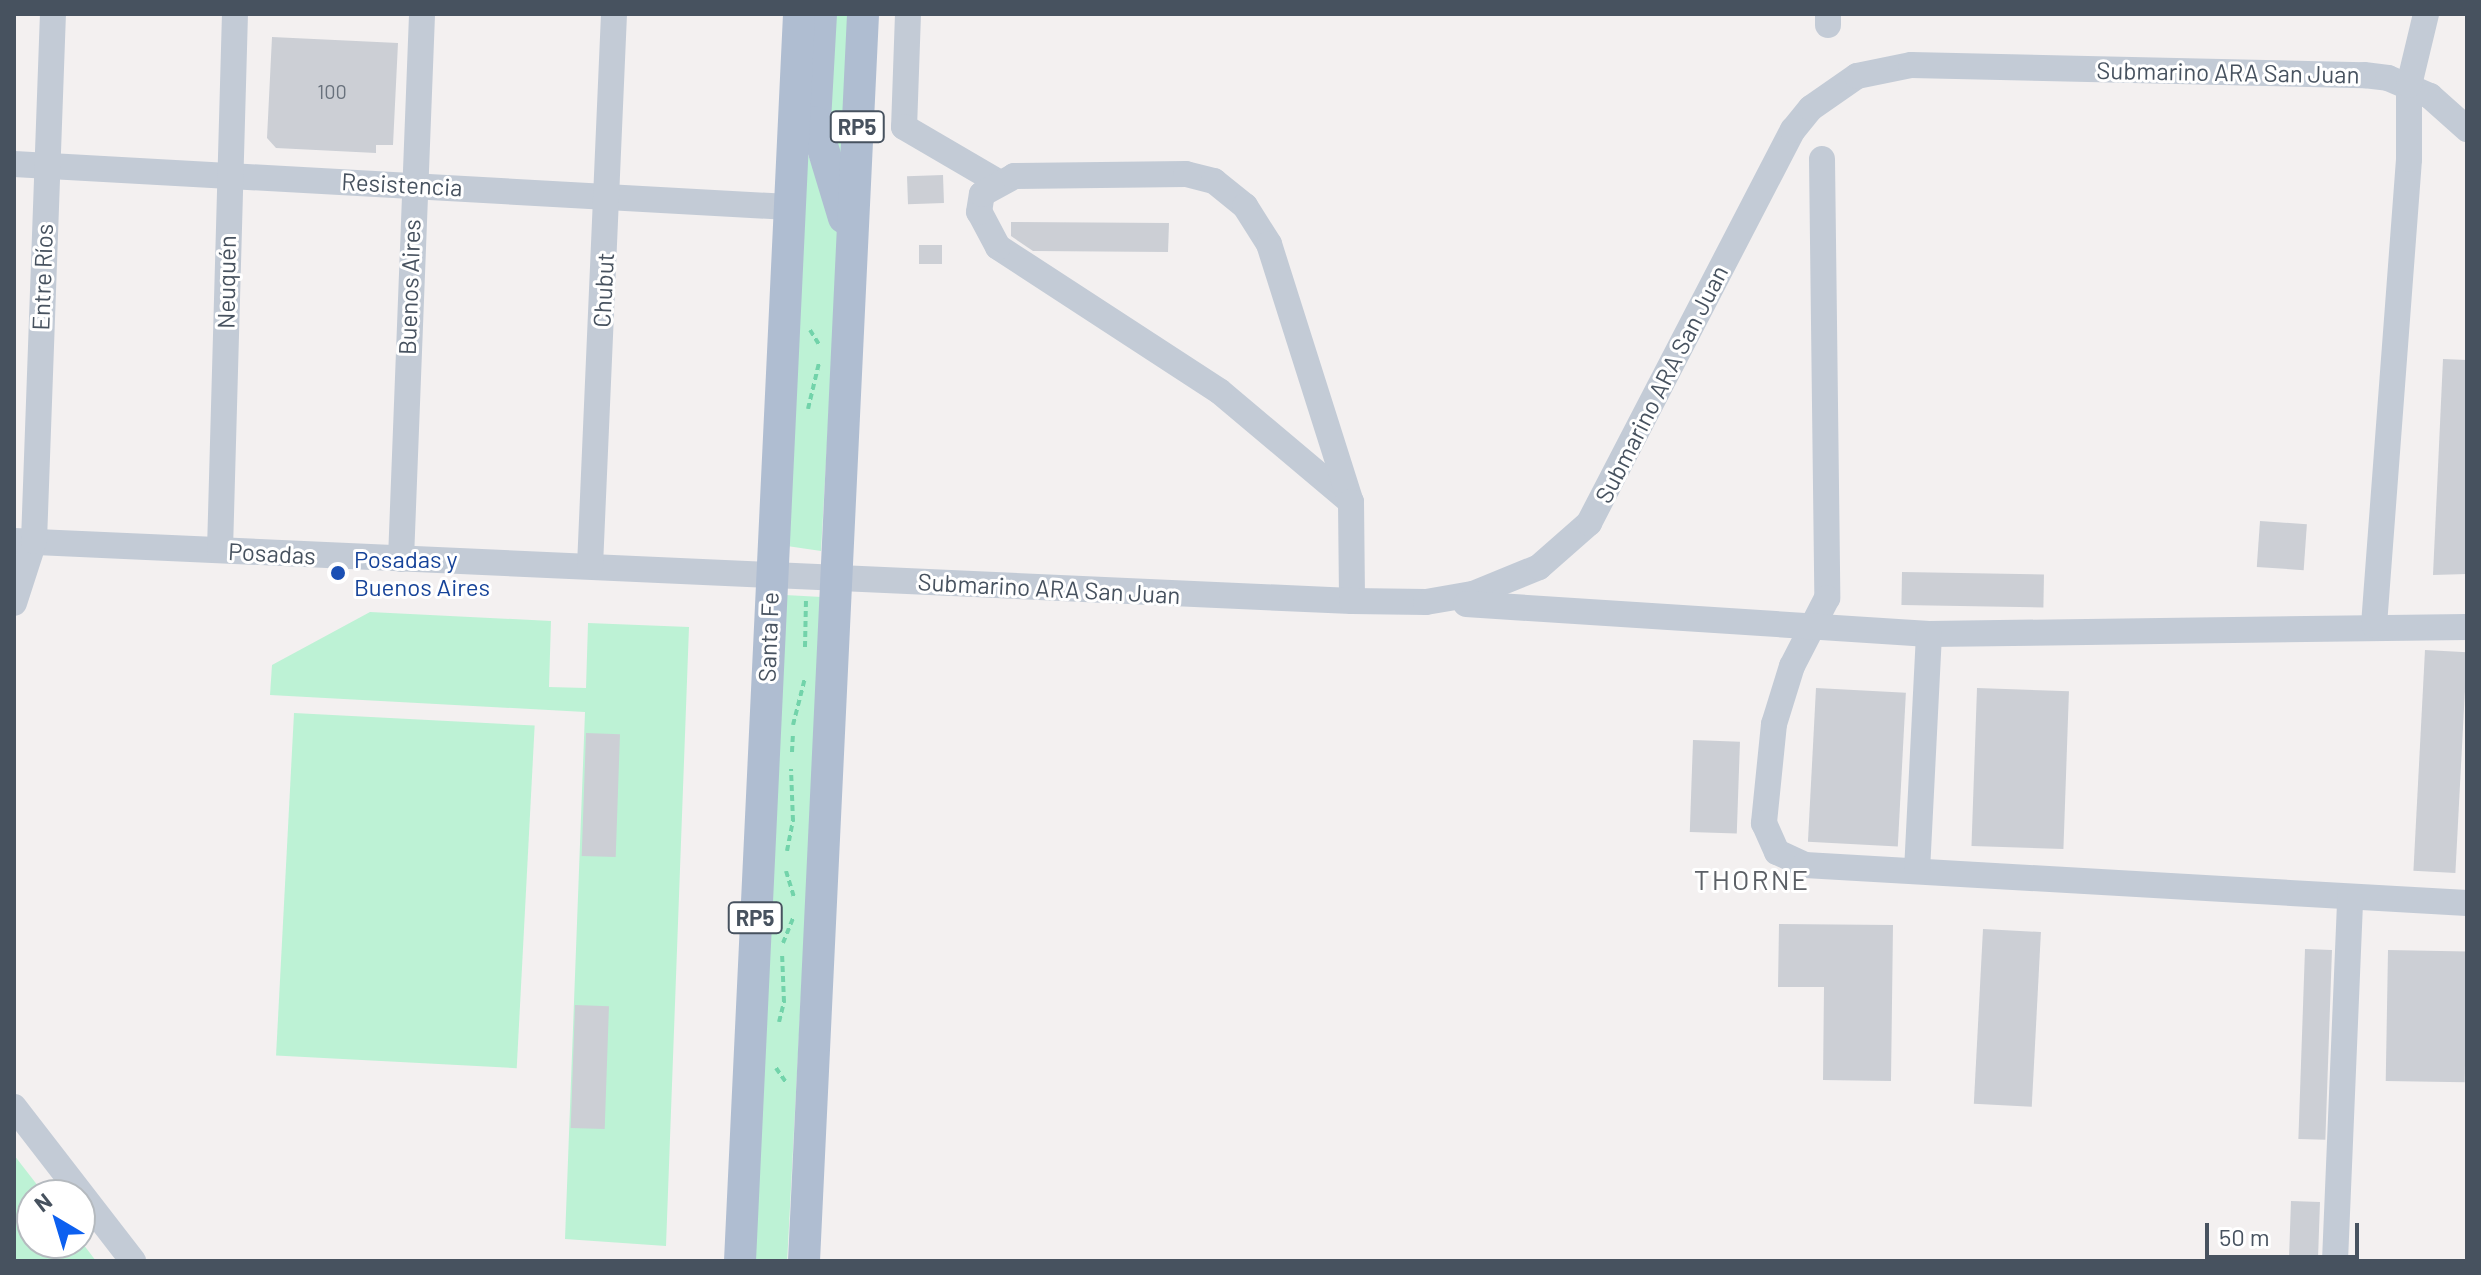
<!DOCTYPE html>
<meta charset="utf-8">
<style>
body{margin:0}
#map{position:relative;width:2481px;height:1275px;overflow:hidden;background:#f3f0f0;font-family:Barlow,sans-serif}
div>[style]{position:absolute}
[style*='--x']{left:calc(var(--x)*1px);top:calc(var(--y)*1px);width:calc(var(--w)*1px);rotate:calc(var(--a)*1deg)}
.green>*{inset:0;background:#bdf2d5;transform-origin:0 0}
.building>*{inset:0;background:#cccfd5;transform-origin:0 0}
.path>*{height:4px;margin-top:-2px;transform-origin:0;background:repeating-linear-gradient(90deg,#72d3aa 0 6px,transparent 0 10px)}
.minor>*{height:26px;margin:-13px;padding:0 13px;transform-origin:13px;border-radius:13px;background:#c3cbd6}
.major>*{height:32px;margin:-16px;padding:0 16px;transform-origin:16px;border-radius:16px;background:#afbdd1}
.dots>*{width:22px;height:22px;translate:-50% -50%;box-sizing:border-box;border:4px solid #fff;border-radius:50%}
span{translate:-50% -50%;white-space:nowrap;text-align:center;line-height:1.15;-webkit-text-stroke:6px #fff;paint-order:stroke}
.number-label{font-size:20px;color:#68717c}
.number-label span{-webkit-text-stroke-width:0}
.shield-label span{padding:2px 6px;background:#fff;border:2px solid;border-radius:6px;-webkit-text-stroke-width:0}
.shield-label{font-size:22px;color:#47525f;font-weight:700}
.street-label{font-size:24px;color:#47525f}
.transit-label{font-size:24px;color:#164399}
.left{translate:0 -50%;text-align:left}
.quarter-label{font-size:28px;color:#5c6066;letter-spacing:2px}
.frame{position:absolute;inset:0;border:16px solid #47525f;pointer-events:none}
.north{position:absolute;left:16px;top:1179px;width:80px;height:80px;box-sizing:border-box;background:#fff;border:2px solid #b5babf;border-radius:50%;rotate:322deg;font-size:22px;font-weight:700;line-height:32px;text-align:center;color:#47525f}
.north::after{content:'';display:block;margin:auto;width:28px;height:36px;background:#0d60f0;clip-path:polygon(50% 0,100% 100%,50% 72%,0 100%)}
.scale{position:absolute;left:2205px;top:1223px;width:154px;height:36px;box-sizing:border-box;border:4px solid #47525f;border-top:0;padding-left:10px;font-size:24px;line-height:28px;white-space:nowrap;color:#47525f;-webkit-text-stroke:6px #fff;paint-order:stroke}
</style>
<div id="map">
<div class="green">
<div style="clip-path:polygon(830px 14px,849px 14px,841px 181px,824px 127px)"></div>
<div style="clip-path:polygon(806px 150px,839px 232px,821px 551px,787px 546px)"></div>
<div style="left:785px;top:595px;width:37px;height:667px;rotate:3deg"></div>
<div style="clip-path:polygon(370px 612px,551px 621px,549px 687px,586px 688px,588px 623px,689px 627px,666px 1246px,565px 1239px,585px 712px,270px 695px,272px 665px)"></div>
<div style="left:294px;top:713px;width:241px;height:343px;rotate:3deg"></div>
<div style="clip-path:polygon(14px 1155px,45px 1195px,32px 1195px,32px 1243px,80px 1240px,96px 1261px,14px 1261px)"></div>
</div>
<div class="building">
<div style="clip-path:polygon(272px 37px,398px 43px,393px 145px,376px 145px,376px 153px,276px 148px,267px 138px)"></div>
<div style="left:943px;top:175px;width:28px;height:36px;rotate:88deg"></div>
<div style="clip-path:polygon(1011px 222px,1169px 223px,1168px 252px,1033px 251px,1011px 236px)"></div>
<div style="left:942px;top:245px;width:19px;height:23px;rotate:90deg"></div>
<div style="clip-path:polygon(2443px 359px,2467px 360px,2467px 574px,2433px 575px)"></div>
<div style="left:2260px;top:521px;width:47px;height:46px;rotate:4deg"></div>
<div style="left:1902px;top:572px;width:142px;height:33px;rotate:1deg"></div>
<div style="left:2425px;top:650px;width:42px;height:221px;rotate:3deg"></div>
<div style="left:1816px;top:688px;width:90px;height:154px;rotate:3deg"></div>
<div style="left:1977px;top:688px;width:92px;height:158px;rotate:2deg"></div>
<div style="left:586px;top:733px;width:34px;height:123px;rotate:2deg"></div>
<div style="left:1693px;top:740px;width:47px;height:92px;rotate:2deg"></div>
<div style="clip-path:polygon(1779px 924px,1893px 925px,1891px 1081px,1823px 1080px,1824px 987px,1778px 987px)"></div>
<div style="left:1983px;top:929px;width:58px;height:175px;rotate:3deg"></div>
<div style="left:2305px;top:949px;width:27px;height:190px;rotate:2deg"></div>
<div style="left:2388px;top:950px;width:79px;height:131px;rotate:1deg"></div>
<div style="left:575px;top:1005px;width:34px;height:123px;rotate:2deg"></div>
<div style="left:2291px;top:1201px;width:29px;height:60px;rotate:2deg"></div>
</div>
<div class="path">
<div style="--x:810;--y:330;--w:19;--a:58"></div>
<div style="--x:808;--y:409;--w:47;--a:-76.6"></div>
<div style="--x:805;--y:647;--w:48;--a:-88.8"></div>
<div style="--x:793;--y:725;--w:49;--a:-75.7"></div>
<div style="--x:792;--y:752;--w:19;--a:-87"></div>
<div style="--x:787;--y:851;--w:31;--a:-79"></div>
<div style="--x:793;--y:821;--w:52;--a:-92.2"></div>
<div style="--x:786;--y:871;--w:27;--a:73"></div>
<div style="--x:783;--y:943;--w:27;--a:-68"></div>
<div style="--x:779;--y:1022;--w:21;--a:-76"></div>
<div style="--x:784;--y:1002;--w:50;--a:-92.3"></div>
<div style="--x:776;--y:1068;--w:19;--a:55"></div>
</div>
<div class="minor">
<div style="--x:908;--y:14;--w:113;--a:92"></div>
<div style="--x:904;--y:127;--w:109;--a:30.3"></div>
<div style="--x:1828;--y:14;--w:11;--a:90"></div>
<div style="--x:1822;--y:159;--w:439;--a:89.3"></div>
<div style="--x:1827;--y:598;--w:76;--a:117.2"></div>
<div style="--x:1792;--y:666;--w:61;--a:107.2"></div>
<div style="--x:1774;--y:724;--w:100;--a:95.8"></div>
<div style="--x:1764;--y:823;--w:32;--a:66"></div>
<div style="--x:1777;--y:852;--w:31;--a:25"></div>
<div style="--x:1805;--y:865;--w:663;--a:3.29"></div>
<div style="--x:14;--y:164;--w:776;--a:3.18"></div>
<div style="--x:1351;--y:502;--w:172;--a:-139.9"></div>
<div style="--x:1219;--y:391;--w:264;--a:-146.9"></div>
<div style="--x:998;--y:247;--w:40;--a:-118"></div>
<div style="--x:979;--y:212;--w:18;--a:-81"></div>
<div style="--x:982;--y:194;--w:37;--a:-29"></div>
<div style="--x:1014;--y:176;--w:172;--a:-0.7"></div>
<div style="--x:1186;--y:174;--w:29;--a:14"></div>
<div style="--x:1214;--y:181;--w:40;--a:39"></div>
<div style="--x:1245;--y:206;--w:45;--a:57.7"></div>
<div style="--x:1269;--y:244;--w:271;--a:72.4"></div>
<div style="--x:1351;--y:502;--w:99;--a:89.4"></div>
<div style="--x:14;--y:541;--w:1339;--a:2.57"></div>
<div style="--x:1352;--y:601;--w:74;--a:0.8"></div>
<div style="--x:1426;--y:602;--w:48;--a:-9.7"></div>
<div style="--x:1473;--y:594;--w:71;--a:-22.2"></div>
<div style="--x:1539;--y:567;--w:67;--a:-41.3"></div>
<div style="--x:1589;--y:523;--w:443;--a:-62.6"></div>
<div style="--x:1793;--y:130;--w:28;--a:-51"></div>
<div style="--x:1811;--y:108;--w:56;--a:-34.8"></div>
<div style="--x:1857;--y:76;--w:55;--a:-11.5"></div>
<div style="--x:1911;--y:65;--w:453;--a:1.3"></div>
<div style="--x:2364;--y:75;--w:24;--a:7"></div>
<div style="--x:2388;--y:78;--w:46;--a:23.2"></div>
<div style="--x:2430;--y:96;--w:50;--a:41.7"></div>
<div style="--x:220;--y:550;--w:536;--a:-88.4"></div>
<div style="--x:401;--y:559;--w:545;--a:-87.79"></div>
<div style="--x:590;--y:566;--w:553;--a:-87.51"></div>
<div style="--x:14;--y:603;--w:65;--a:-72.1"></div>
<div style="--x:34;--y:541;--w:527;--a:-87.94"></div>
<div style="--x:1466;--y:604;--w:464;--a:3.7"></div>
<div style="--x:1929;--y:634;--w:538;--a:-0.75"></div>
<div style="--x:2374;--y:625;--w:467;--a:-85.7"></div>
<div style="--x:2409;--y:159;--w:74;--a:-90"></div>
<div style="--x:2409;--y:85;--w:73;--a:-76.5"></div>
<div style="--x:1917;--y:871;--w:237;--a:-87.1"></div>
<div style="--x:14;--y:1107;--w:195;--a:52.3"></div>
<div style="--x:2335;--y:1261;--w:364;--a:-87.6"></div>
</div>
<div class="major">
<div style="--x:821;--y:14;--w:108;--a:93.2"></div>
<div style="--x:815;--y:122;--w:100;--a:73.2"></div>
<div style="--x:740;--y:1261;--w:1248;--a:-87.29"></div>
<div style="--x:804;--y:1261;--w:1248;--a:-87.29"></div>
</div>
<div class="dots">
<div style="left:338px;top:573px;background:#1a4fb4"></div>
</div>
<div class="number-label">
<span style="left:332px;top:91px">100</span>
</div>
<div class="shield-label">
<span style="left:857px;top:127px">RP5</span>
<span style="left:755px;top:918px">RP5</span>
</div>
<div class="street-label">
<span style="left:2228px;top:72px;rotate:1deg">Submarino ARA San Juan</span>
<span style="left:402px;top:184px;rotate:3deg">Resistencia</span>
<span style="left:42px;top:277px;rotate:-88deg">Entre Ríos</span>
<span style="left:226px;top:282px;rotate:-89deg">Neuquén</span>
<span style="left:409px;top:287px;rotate:-88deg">Buenos Aires</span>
<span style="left:603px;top:290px;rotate:-87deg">Chubut</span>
<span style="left:1661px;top:384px;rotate:-63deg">Submarino ARA San Juan</span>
<span style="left:272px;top:553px;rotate:3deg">Posadas</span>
<span style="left:1049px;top:588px;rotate:3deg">Submarino ARA San Juan</span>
<span style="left:768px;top:637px;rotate:-88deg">Santa Fe</span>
</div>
<div class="transit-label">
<span class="left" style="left:354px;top:573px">Posadas y<br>Buenos Aires</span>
</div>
<div class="quarter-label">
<span style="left:1752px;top:879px">THORNE</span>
</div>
<div class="frame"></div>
<div class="north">N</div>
<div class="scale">50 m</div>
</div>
